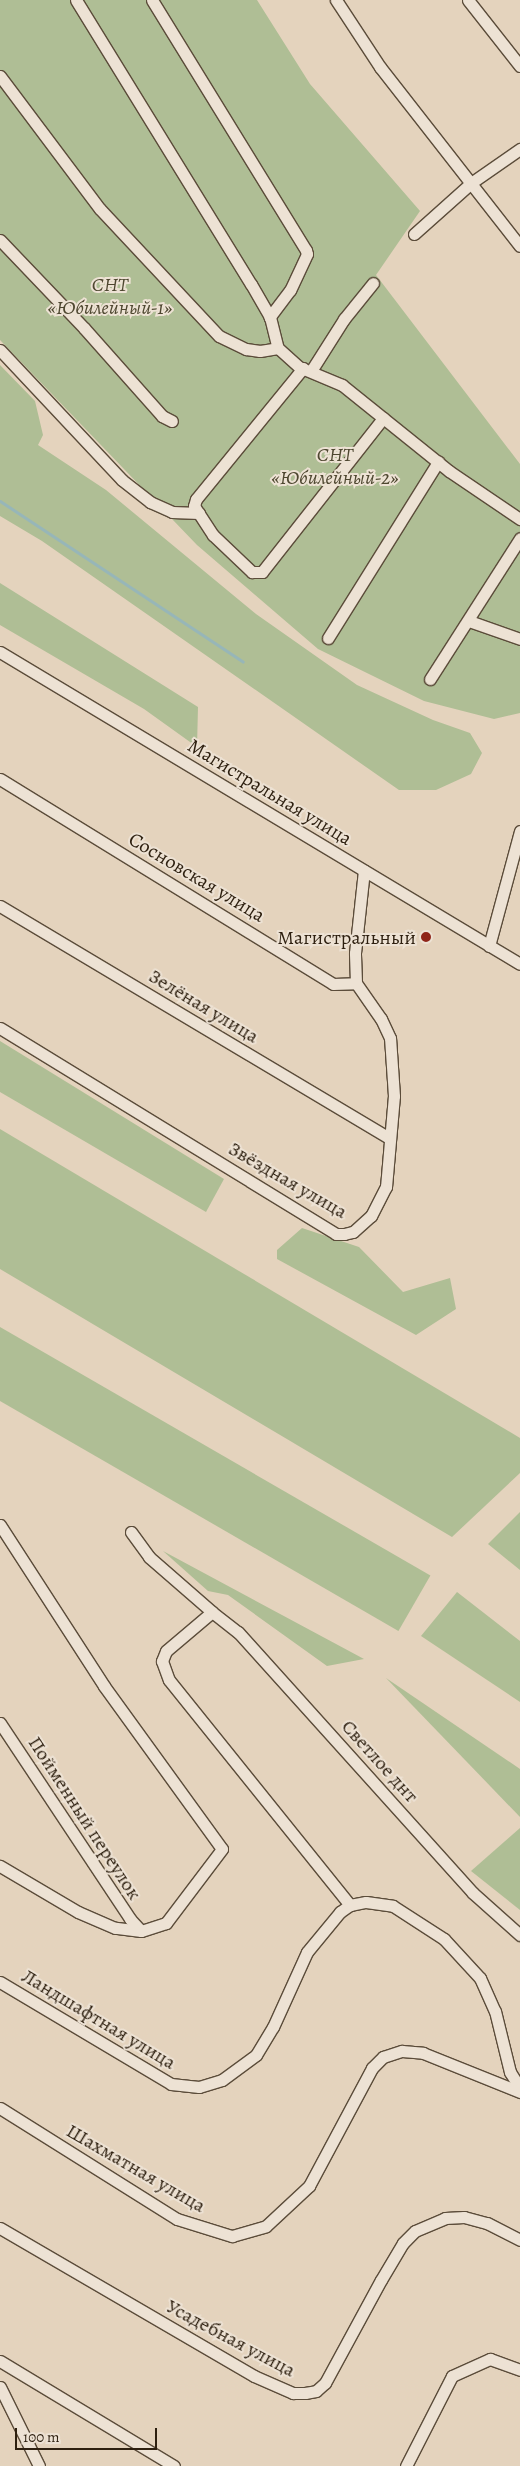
<!DOCTYPE html>
<meta charset="utf-8">
<style>
body{margin:0}
#map{position:relative;width:520px;height:2466px;overflow:hidden;background:#e4d3bd;font-family:Alegreya,serif}
div>[style]{position:absolute}
[style*='--x']{left:calc(var(--x)*1px);top:calc(var(--y)*1px);width:calc(var(--w)*1px);rotate:calc(var(--a)*1deg)}
.green>*{inset:0;background:#afbe95;transform-origin:0 0}
.stream>*{height:3px;margin:-1.5px;padding:0 1.5px;transform-origin:1.5px;border-radius:1.5px;background:#97b6b8}
.roads{filter:drop-shadow(1px 0 #5b4c3a) drop-shadow(-1px 0 #5b4c3a) drop-shadow(0 1px #5b4c3a) drop-shadow(0 -1px #5b4c3a)}
.street>*{height:11px;margin:-5.5px;padding:0 5.5px;transform-origin:5.5px;border-radius:5.5px;background:#ede2d4}
.dots>*{width:14px;height:14px;translate:-50% -50%;box-sizing:border-box;border:2px solid #ede2d4;border-radius:50%}
span{translate:-50% -50%;white-space:nowrap;text-align:center;line-height:1.15;-webkit-text-stroke:4px #ede2d4;paint-order:stroke}
.park-label{font-size:20px;color:#4e4730;font-style:italic}
.street-label{font-size:20px;color:#2d1f0f}
.poi-label{font-size:20px;color:#2d1f0f}
.right{translate:-100% -50%;text-align:right}
.scale{position:absolute;left:15px;top:2428px;width:142px;height:22px;box-sizing:border-box;border:2px solid #2d1f0f;border-top:0;padding-left:6px;font-size:15px;line-height:18px;white-space:nowrap;color:#2d1f0f;-webkit-text-stroke:4px #ede2d4;paint-order:stroke}
</style>
<div id="map">
<div class="green">
<div style="clip-path:polygon(0 0,257px 0,310px 84px,420px 211px,376px 275px,520px 464px,520px 713px,494px 719px,424px 701px,318px 649px,197px 545px,0 340px)"></div>
<div style="clip-path:polygon(0 365px,35px 401px,43px 435px,38px 445px,106px 490px,256px 614px,357px 685px,433px 720px,470px 733px,482px 753px,471px 774px,436px 790px,399px 790px,42px 541px,0 516px)"></div>
<div style="clip-path:polygon(0 583px,198px 707px,197px 747px,144px 709px,0 625px)"></div>
<div style="clip-path:polygon(0 1041px,224px 1179px,206px 1212px,0 1092px)"></div>
<div style="clip-path:polygon(0 1129px,520px 1438px,520px 1473px,452px 1537px,0 1269px)"></div>
<div style="clip-path:polygon(302px 1228px,359px 1247px,403px 1292px,450px 1278px,456px 1309px,416px 1335px,277px 1259px,277px 1250px)"></div>
<div style="left:0;top:1327px;width:497px;height:64px;rotate:30deg"></div>
<div style="clip-path:polygon(520px 1512px,520px 1570px,488px 1544px)"></div>
<div style="clip-path:polygon(163px 1551px,364px 1659px,327px 1666px,228px 1595px,208px 1591px)"></div>
<div style="clip-path:polygon(457px 1592px,520px 1641px,520px 1702px,421px 1636px)"></div>
<div style="clip-path:polygon(386px 1678px,520px 1769px,520px 1817px)"></div>
<div style="clip-path:polygon(520px 1828px,520px 1910px,471px 1871px)"></div>
</div>
<div class="stream">
<div style="--x:0;--y:501;--w:291;--a:33.5"></div>
</div>
<div class="roads">
<div class="street">
<div style="--x:76;--y:0;--w:334;--a:58.4"></div>
<div style="--x:251;--y:284;--w:38;--a:60"></div>
<div style="--x:270;--y:317;--w:32;--a:76"></div>
<div style="--x:278;--y:348;--w:28;--a:42"></div>
<div style="--x:299;--y:367;--w:47;--a:22.7"></div>
<div style="--x:342;--y:385;--w:137;--a:38.8"></div>
<div style="--x:449;--y:471;--w:86;--a:34.1"></div>
<div style="--x:152;--y:0;--w:294;--a:58.4"></div>
<div style="--x:306;--y:250;--w:4;--a:76"></div>
<div style="--x:307;--y:254;--w:40;--a:115"></div>
<div style="--x:290;--y:290;--w:34;--a:127"></div>
<div style="--x:336;--y:0;--w:80;--a:56.7"></div>
<div style="--x:380;--y:67;--w:227;--a:52"></div>
<div style="--x:468;--y:0;--w:84;--a:51.8"></div>
<div style="--x:0;--y:76;--w:166;--a:53.1"></div>
<div style="--x:100;--y:209;--w:174;--a:46.9"></div>
<div style="--x:219;--y:336;--w:30;--a:26"></div>
<div style="--x:246;--y:349;--w:14;--a:8"></div>
<div style="--x:260;--y:351;--w:18;--a:-9"></div>
<div style="--x:414;--y:234;--w:76;--a:-41.8"></div>
<div style="--x:471;--y:183;--w:60;--a:-34.8"></div>
<div style="--x:0;--y:240;--w:122;--a:46.3"></div>
<div style="--x:84;--y:328;--w:118;--a:48.4"></div>
<div style="--x:162;--y:416;--w:11;--a:27"></div>
<div style="--x:0;--y:350;--w:178;--a:46.8"></div>
<div style="--x:122;--y:480;--w:36;--a:38"></div>
<div style="--x:150;--y:502;--w:24;--a:24"></div>
<div style="--x:172;--y:512;--w:27;--a:2"></div>
<div style="--x:303;--y:368;--w:169;--a:129.2"></div>
<div style="--x:196;--y:499;--w:7;--a:106"></div>
<div style="--x:194;--y:506;--w:35;--a:57"></div>
<div style="--x:213;--y:535;--w:54;--a:43.5"></div>
<div style="--x:252;--y:572;--w:10;--a:0"></div>
<div style="--x:262;--y:572;--w:196;--a:-51.8"></div>
<div style="--x:311;--y:371;--w:62;--a:-57.6"></div>
<div style="--x:344;--y:319;--w:46;--a:-51.1"></div>
<div style="--x:469;--y:621;--w:54;--a:19.4"></div>
<div style="--x:328;--y:638;--w:208;--a:-58"></div>
<div style="--x:0;--y:652;--w:606;--a:30.96"></div>
<div style="--x:430;--y:679;--w:167;--a:-57.4"></div>
<div style="--x:0;--y:779;--w:391;--a:31.6"></div>
<div style="--x:333;--y:984;--w:23;--a:-2"></div>
<div style="--x:356;--y:983;--w:30;--a:-92"></div>
<div style="--x:355;--y:953;--w:83;--a:-83.8"></div>
<div style="--x:0;--y:906;--w:453;--a:30.8"></div>
<div style="--x:489;--y:946;--w:119;--a:-74.9"></div>
<div style="--x:0;--y:1028;--w:394;--a:31.5"></div>
<div style="--x:336;--y:1234;--w:8;--a:0"></div>
<div style="--x:344;--y:1234;--w:9;--a:-13"></div>
<div style="--x:353;--y:1232;--w:24;--a:-42"></div>
<div style="--x:371;--y:1216;--w:33;--a:-63"></div>
<div style="--x:386;--y:1187;--w:91;--a:-85"></div>
<div style="--x:394;--y:1096;--w:58;--a:-93.9"></div>
<div style="--x:390;--y:1038;--w:21;--a:-115"></div>
<div style="--x:381;--y:1019;--w:44;--a:-124.8"></div>
<div style="--x:0;--y:1525;--w:192;--a:57.1"></div>
<div style="--x:104;--y:1686;--w:201;--a:54.1"></div>
<div style="--x:222;--y:1849;--w:93;--a:127.1"></div>
<div style="--x:166;--y:1923;--w:26;--a:162"></div>
<div style="--x:141;--y:1931;--w:26;--a:-173"></div>
<div style="--x:115;--y:1928;--w:40;--a:-156.6"></div>
<div style="--x:78;--y:1912;--w:91;--a:-149.5"></div>
<div style="--x:131;--y:1532;--w:31;--a:54"></div>
<div style="--x:149;--y:1557;--w:84;--a:41.1"></div>
<div style="--x:212;--y:1612;--w:60;--a:139.7"></div>
<div style="--x:166;--y:1651;--w:11;--a:112"></div>
<div style="--x:162;--y:1661;--w:20;--a:70"></div>
<div style="--x:169;--y:1680;--w:289;--a:51.2"></div>
<div style="--x:212;--y:1612;--w:33;--a:38"></div>
<div style="--x:238;--y:1632;--w:351;--a:48"></div>
<div style="--x:473;--y:1893;--w:63;--a:41.8"></div>
<div style="--x:0;--y:1723;--w:235;--a:56.4"></div>
<div style="--x:130;--y:1919;--w:16;--a:47"></div>
<div style="--x:0;--y:1982;--w:199;--a:30.8"></div>
<div style="--x:171;--y:2084;--w:28;--a:6"></div>
<div style="--x:199;--y:2087;--w:24;--a:-17"></div>
<div style="--x:222;--y:2080;--w:42;--a:-36.3"></div>
<div style="--x:256;--y:2055;--w:33;--a:-59"></div>
<div style="--x:273;--y:2027;--w:82;--a:-65.6"></div>
<div style="--x:307;--y:1952;--w:52;--a:-50.5"></div>
<div style="--x:340;--y:1912;--w:12;--a:-35"></div>
<div style="--x:350;--y:1905;--w:16;--a:-11"></div>
<div style="--x:366;--y:1902;--w:27;--a:8"></div>
<div style="--x:393;--y:1906;--w:61;--a:32.9"></div>
<div style="--x:444;--y:1939;--w:53;--a:47.3"></div>
<div style="--x:480;--y:1978;--w:36;--a:66"></div>
<div style="--x:495;--y:2011;--w:63;--a:76.2"></div>
<div style="--x:510;--y:2072;--w:19;--a:58"></div>
<div style="--x:0;--y:2108;--w:209;--a:32.1"></div>
<div style="--x:177;--y:2219;--w:58;--a:17.2"></div>
<div style="--x:232;--y:2236;--w:35;--a:-16"></div>
<div style="--x:266;--y:2226;--w:59;--a:-42.9"></div>
<div style="--x:309;--y:2186;--w:134;--a:-61.9"></div>
<div style="--x:372;--y:2068;--w:16;--a:-45"></div>
<div style="--x:383;--y:2057;--w:20;--a:-18"></div>
<div style="--x:402;--y:2051;--w:21;--a:5"></div>
<div style="--x:423;--y:2053;--w:105;--a:21.9"></div>
<div style="--x:0;--y:2228;--w:294;--a:30.2"></div>
<div style="--x:254;--y:2376;--w:43;--a:23.6"></div>
<div style="--x:293;--y:2393;--w:12;--a:0"></div>
<div style="--x:305;--y:2393;--w:11;--a:-10"></div>
<div style="--x:316;--y:2391;--w:12;--a:-42"></div>
<div style="--x:325;--y:2383;--w:117;--a:-61.5"></div>
<div style="--x:381;--y:2280;--w:43;--a:-59.3"></div>
<div style="--x:403;--y:2243;--w:17;--a:-45"></div>
<div style="--x:415;--y:2231;--w:33;--a:-23"></div>
<div style="--x:445;--y:2218;--w:19;--a:-3"></div>
<div style="--x:464;--y:2217;--w:24;--a:15"></div>
<div style="--x:487;--y:2223;--w:37;--a:27"></div>
<div style="--x:0;--y:2361;--w:203;--a:31.1"></div>
<div style="--x:0;--y:2387;--w:88;--a:63.7"></div>
<div style="--x:406;--y:2466;--w:101;--a:-62.9"></div>
<div style="--x:452;--y:2376;--w:42;--a:-24.1"></div>
<div style="--x:490;--y:2359;--w:32;--a:20"></div>
</div>
</div>
<div class="dots">
<div style="left:426px;top:937px;background:#8f2418"></div>
</div>
<div class="park-label">
<span style="left:110px;top:296px">СНТ<br>«Юбилейный-1»</span>
<span style="left:335px;top:466px">СНТ<br>«Юбилейный-2»</span>
</div>
<div class="street-label">
<span style="left:270px;top:792px;rotate:31deg">Магистральная улица</span>
<span style="left:197px;top:877px;rotate:31deg">Сосновская улица</span>
<span style="left:204px;top:1006px;rotate:31deg">Зелёная улица</span>
<span style="left:288px;top:1180px;rotate:30deg">Звёздная улица</span>
<span style="left:380px;top:1761px;rotate:48deg">Светлое днт</span>
<span style="left:85px;top:1818px;rotate:57deg">Пойменный переулок</span>
<span style="left:99px;top:2019px;rotate:31deg">Ландшафтная улица</span>
<span style="left:136px;top:2168px;rotate:30deg">Шахматная улица</span>
<span style="left:231px;top:2338px;rotate:28deg">Усадебная улица</span>
</div>
<div class="poi-label">
<span class="right" style="left:416px;top:937px">Магистральный</span>
</div>
<div class="scale">100 m</div>
</div>
